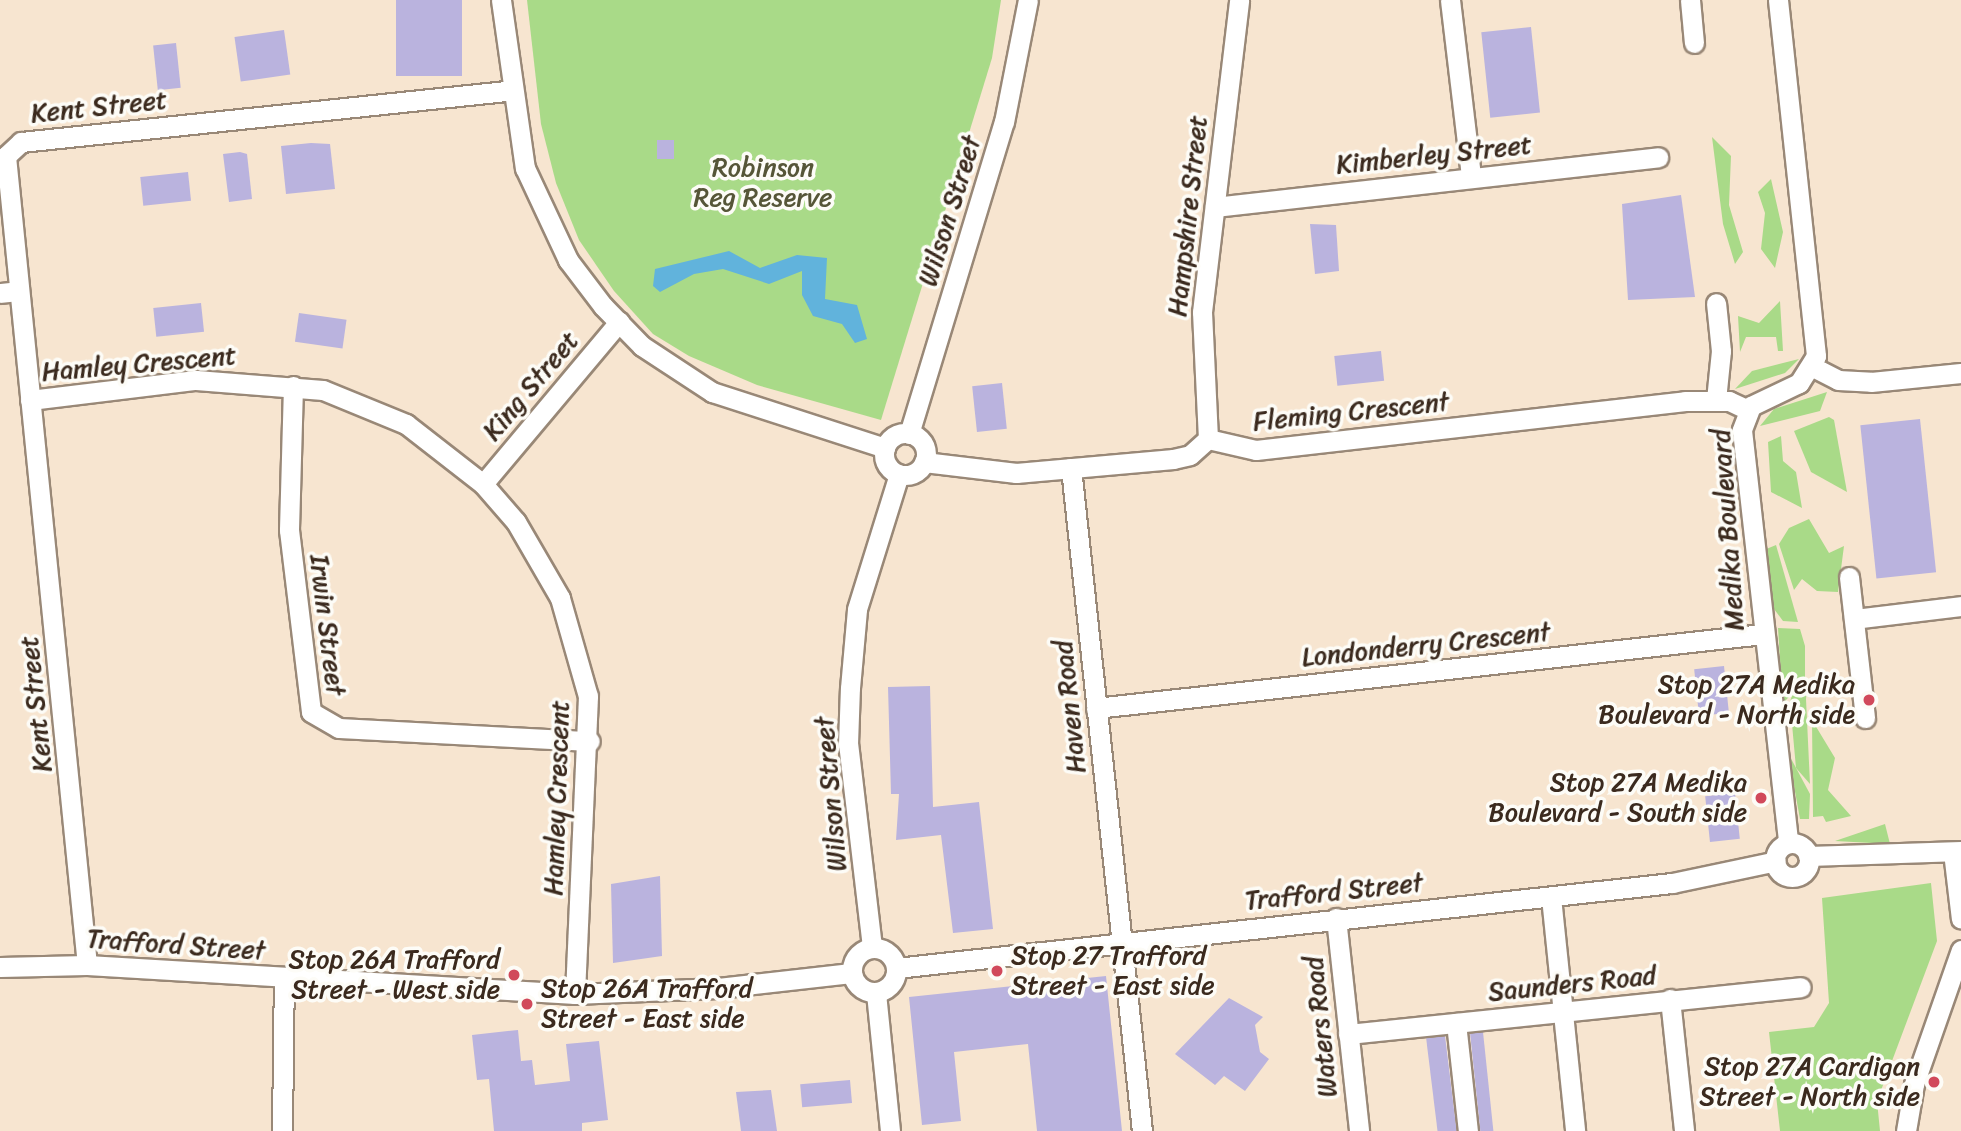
<!DOCTYPE html>
<style>
body{margin:0}
#map{position:relative;width:1961px;height:1131px;overflow:hidden;background:#f7e5d0;font-family:Sriracha,sans-serif}
div>[style]{position:absolute}
[style*='--x']{left:calc(var(--x)*1px);top:calc(var(--y)*1px);width:calc(var(--w)*1px);rotate:calc(var(--a)*1deg)}
.green>*{inset:0;background:#a9da88}
.water>*{inset:0;background:#61b3dc}
.building>*{inset:0;background:#bab3de;transform-origin:0 0}
.roads{filter:drop-shadow(2px 0 #987) drop-shadow(-2px 0 #987) drop-shadow(0 2px #987) drop-shadow(0 -2px #987)}
.street>*{height:19px;margin:-9.5px;padding:0 9.5px;transform-origin:9.5px;border-radius:9.5px;background:#fff}
.street>.ring{margin:-9.5px;padding:0;box-sizing:content-box;background:none;border:19px solid #fff;border-radius:50%}
.dots>*{width:19px;height:19px;translate:-50% -50%;box-sizing:border-box;border:4px solid #fdfcf7;border-radius:50%}
span{translate:-50% -50%;white-space:nowrap;text-align:center;line-height:1.15;-webkit-text-stroke:7px #fdfcf7;paint-order:stroke}
.street-label{font-size:26px;color:#3b2a1e}
.park-label{font-size:26px;color:#565638}
.poi-label{font-size:26px;color:#3b2a1e}
.right{translate:-100% -50%;text-align:right}
.left{translate:0 -50%;text-align:left}
</style>
<div id="map">
<div class="green">
<div style="clip-path:polygon(527px 0,1001px 0,992px 58px,881px 420px,757px 385px,689px 356px,653px 334px,614px 291px,579px 240px,556px 183px,541px 124px)"></div>
<div style="clip-path:polygon(1712px 137px,1731px 156px,1729px 205px,1743px 252px,1735px 264px,1723px 224px)"></div>
<div style="clip-path:polygon(1771px 179px,1783px 232px,1775px 268px,1761px 249px,1765px 213px,1758px 192px)"></div>
<div style="clip-path:polygon(1780px 301px,1783px 351px,1778px 351px,1776px 337px,1746px 337px,1740px 352px,1738px 316px,1759px 323px)"></div>
<div style="clip-path:polygon(1799px 359px,1785px 373px,1735px 389px,1752px 371px)"></div>
<div style="clip-path:polygon(1827px 392px,1820px 411px,1760px 426px,1774px 409px)"></div>
<div style="clip-path:polygon(1829px 417px,1834px 420px,1847px 492px,1811px 472px,1794px 431px)"></div>
<div style="clip-path:polygon(1781px 436px,1783px 461px,1796px 472px,1802px 508px,1771px 492px,1768px 442px)"></div>
<div style="clip-path:polygon(1809px 519px,1829px 553px,1844px 546px,1838px 592px,1817px 591px,1802px 579px,1794px 590px,1779px 544px,1789px 528px)"></div>
<div style="clip-path:polygon(1776px 545px,1798px 622px,1783px 621px,1771px 605px,1764px 550px)"></div>
<div style="clip-path:polygon(1778px 628px,1800px 629px,1805px 646px,1805px 680px,1786px 700px,1784px 722px)"></div>
<div style="clip-path:polygon(1807px 688px,1806px 699px,1810px 784px,1796px 768px,1790px 702px,1793px 692px)"></div>
<div style="clip-path:polygon(1812px 720px,1835px 758px,1828px 790px,1851px 816px,1826px 822px,1823px 816px,1813px 817px)"></div>
<div style="clip-path:polygon(1788px 753px,1810px 794px,1809px 819px,1800px 819px)"></div>
<div style="clip-path:polygon(1885px 824px,1890px 844px,1835px 841px)"></div>
<div style="clip-path:polygon(1931px 883px,1937px 941px,1877px 1101px,1880px 1131px,1780px 1131px,1769px 1032px,1814px 1027px,1829px 1003px,1822px 898px)"></div>
</div>
<div class="water">
<div style="clip-path:polygon(729px 251px,760px 268px,797px 255px,827px 258px,825px 299px,857px 305px,867px 339px,855px 343px,842px 324px,813px 316px,802px 295px,802px 271px,769px 284px,723px 269px,694px 274px,660px 292px,653px 286px,655px 269px)"></div>
</div>
<div class="building">
<div style="left:396px;top:0;width:66px;height:76px"></div>
<div style="left:1531px;top:27px;width:86px;height:50px;rotate:84deg"></div>
<div style="left:284px;top:30px;width:45px;height:50px;rotate:82deg"></div>
<div style="left:176px;top:43px;width:45px;height:23px;rotate:84deg"></div>
<div style="left:674px;top:140px;width:19px;height:17px;rotate:90deg"></div>
<div style="clip-path:polygon(311px 143px,330px 144px,335px 189px,286px 194px,281px 146px)"></div>
<div style="clip-path:polygon(240px 152px,247px 154px,252px 199px,229px 202px,223px 154px)"></div>
<div style="left:188px;top:172px;width:29px;height:48px;rotate:84deg"></div>
<div style="clip-path:polygon(1681px 195px,1695px 297px,1628px 300px,1622px 204px)"></div>
<div style="clip-path:polygon(1310px 224px,1336px 225px,1339px 271px,1315px 274px)"></div>
<div style="left:201px;top:303px;width:29px;height:48px;rotate:84deg"></div>
<div style="left:299px;top:313px;width:48px;height:29px;rotate:8deg"></div>
<div style="left:1381px;top:351px;width:30px;height:47px;rotate:84deg"></div>
<div style="left:1002px;top:383px;width:46px;height:30px;rotate:84deg"></div>
<div style="left:1920px;top:419px;width:154px;height:60px;rotate:84deg"></div>
<div style="left:1724px;top:666px;width:47px;height:30px;rotate:84deg"></div>
<div style="clip-path:polygon(930px 686px,933px 807px,979px 802px,993px 929px,953px 933px,941px 835px,896px 840px,899px 794px,891px 794px,888px 687px)"></div>
<div style="left:1735px;top:793px;width:46px;height:30px;rotate:84deg"></div>
<div style="clip-path:polygon(660px 876px,662px 956px,613px 963px,611px 884px)"></div>
<div style="clip-path:polygon(1106px 976px,1122px 1131px,1037px 1131px,1028px 1044px,954px 1052px,961px 1121px,922px 1125px,909px 997px)"></div>
<div style="clip-path:polygon(1229px 998px,1263px 1017px,1255px 1025px,1260px 1052px,1269px 1059px,1245px 1091px,1224px 1076px,1215px 1085px,1175px 1054px)"></div>
<div style="clip-path:polygon(518px 1030px,521px 1061px,532px 1060px,535px 1085px,570px 1081px,566px 1044px,599px 1041px,608px 1120px,582px 1123px,582px 1131px,494px 1131px,489px 1079px,477px 1080px,472px 1035px)"></div>
<div style="left:1483px;top:1032px;width:100px;height:13px;rotate:84deg"></div>
<div style="left:1445px;top:1036px;width:96px;height:19px;rotate:83deg"></div>
<div style="left:850px;top:1080px;width:23px;height:50px;rotate:85deg"></div>
<div style="clip-path:polygon(771px 1090px,777px 1131px,741px 1131px,736px 1092px)"></div>
</div>
<div class="roads">
<div class="street">
<div style="--x:501;--y:0;--w:170;--a:81.9"></div>
<div style="--x:525;--y:168;--w:102;--a:64.9"></div>
<div style="--x:568;--y:260;--w:58;--a:52.7"></div>
<div style="--x:603;--y:306;--w:56;--a:45.7"></div>
<div style="--x:642;--y:346;--w:84;--a:33.3"></div>
<div style="--x:712;--y:392;--w:182;--a:17.9"></div>
<div style="--x:1450;--y:0;--w:178;--a:83.2"></div>
<div style="--x:1690;--y:0;--w:43;--a:84.7"></div>
<div style="--x:1778;--y:0;--w:358;--a:83.9"></div>
<div style="--x:1816;--y:356;--w:32;--a:122"></div>
<div style="--x:1799;--y:383;--w:53;--a:154.4"></div>
<div style="--x:1751;--y:406;--w:26;--a:111"></div>
<div style="--x:1742;--y:430;--w:416;--a:83.6"></div>
<div style="--x:1215;--y:207;--w:446;--a:-6.4"></div>
<div style="--x:0;--y:293;--w:18;--a:-6"></div>
<div style="--x:1813;--y:367;--w:28;--a:27"></div>
<div style="--x:1838;--y:380;--w:33;--a:3"></div>
<div style="--x:1871;--y:382;--w:90;--a:-5.7"></div>
<div style="--x:293;--y:386;--w:144;--a:91.6"></div>
<div style="--x:289;--y:530;--w:183;--a:83.1"></div>
<div style="--x:311;--y:712;--w:32;--a:30"></div>
<div style="--x:339;--y:728;--w:251;--a:3"></div>
<div style="--x:30;--y:400;--w:167;--a:-6.9"></div>
<div style="--x:196;--y:380;--w:127;--a:4.5"></div>
<div style="--x:323;--y:390;--w:90;--a:22.3"></div>
<div style="--x:406;--y:424;--w:98;--a:37.9"></div>
<div style="--x:483;--y:484;--w:50;--a:49"></div>
<div style="--x:516;--y:522;--w:88;--a:59.9"></div>
<div style="--x:560;--y:598;--w:102;--a:74.1"></div>
<div style="--x:588;--y:696;--w:298;--a:92.5"></div>
<div style="--x:1716;--y:400;--w:49;--a:-84.2"></div>
<div style="--x:1721;--y:351;--w:48;--a:-95.9"></div>
<div class="ring" style="left:884px;top:433px;width:23px;height:23px"></div>
<div style="--x:909;--y:434;--w:326;--a:-73.1"></div>
<div style="--x:1004;--y:122;--w:124;--a:-78.9"></div>
<div style="--x:1208;--y:439;--w:127;--a:-92.7"></div>
<div style="--x:1202;--y:312;--w:314;--a:-83.2"></div>
<div style="--x:924;--y:462;--w:93;--a:6.8"></div>
<div style="--x:1016;--y:473;--w:158;--a:-5.1"></div>
<div style="--x:1173;--y:459;--w:17;--a:-13"></div>
<div style="--x:1190;--y:455;--w:24;--a:-42"></div>
<div style="--x:1208;--y:439;--w:49;--a:12.9"></div>
<div style="--x:1256;--y:450;--w:432;--a:-6.5"></div>
<div style="--x:1685;--y:401;--w:44;--a:0"></div>
<div style="--x:1729;--y:401;--w:21;--a:25"></div>
<div style="--x:1071;--y:468;--w:667;--a:83.89"></div>
<div style="--x:483;--y:484;--w:212;--a:-50"></div>
<div style="--x:1849;--y:577;--w:142;--a:83.5"></div>
<div style="--x:1854;--y:619;--w:108;--a:-6.9"></div>
<div style="--x:1096;--y:708;--w:671;--a:-6.33"></div>
<div class="ring" style="left:1775px;top:843px;width:15px;height:15px"></div>
<div style="--x:1953;--y:852;--w:67;--a:83.2"></div>
<div style="--x:1808;--y:856;--w:153;--a:-1.9"></div>
<div style="--x:1551;--y:897;--w:235;--a:84.1"></div>
<div style="--x:1336;--y:918;--w:214;--a:83.8"></div>
<div style="--x:872;--y:947;--w:204;--a:-96.7"></div>
<div style="--x:848;--y:744;--w:56;--a:-88"></div>
<div style="--x:850;--y:688;--w:79;--a:-84.9"></div>
<div style="--x:857;--y:609;--w:141;--a:-72.7"></div>
<div class="ring" style="left:852px;top:948px;width:25px;height:25px"></div>
<div style="--x:87;--y:965;--w:813;--a:-95.72"></div>
<div style="--x:6;--y:156;--w:21;--a:-43"></div>
<div style="--x:21;--y:142;--w:494;--a:-6"></div>
<div style="--x:0;--y:967;--w:87;--a:-1.3"></div>
<div style="--x:87;--y:965;--w:489;--a:3.4"></div>
<div style="--x:575;--y:994;--w:143;--a:-2.4"></div>
<div style="--x:718;--y:988;--w:134;--a:-6.4"></div>
<div style="--x:896;--y:968;--w:781;--a:-6.25"></div>
<div style="--x:1672;--y:883;--w:106;--a:-11.9"></div>
<div style="--x:876;--y:993;--w:139;--a:84.2"></div>
<div style="--x:1670;--y:999;--w:133;--a:83.9"></div>
<div style="--x:1456;--y:1023;--w:109;--a:83.7"></div>
<div style="--x:1348;--y:1034;--w:455;--a:-5.9"></div>
<div style="--x:282;--y:1131;--w:153;--a:-89.3"></div>
<div style="--x:1906;--y:1131;--w:48;--a:-80.3"></div>
<div style="--x:1914;--y:1084;--w:142;--a:-70.7"></div>
</div>
</div>
<div class="dots">
<div style="left:1869px;top:700px;background:#d1495b"></div>
<div style="left:1761px;top:798px;background:#d1495b"></div>
<div style="left:997px;top:971px;background:#d1495b"></div>
<div style="left:514px;top:975px;background:#d1495b"></div>
<div style="left:527px;top:1004px;background:#d1495b"></div>
<div style="left:1934px;top:1082px;background:#d1495b"></div>
</div>
<div class="street-label">
<span style="left:99px;top:107px;rotate:-6deg">Kent Street</span>
<span style="left:1434px;top:155px;rotate:-6deg">Kimberley Street</span>
<span style="left:950px;top:211px;rotate:-73deg">Wilson Street</span>
<span style="left:1188px;top:216px;rotate:-84deg">Hampshire Street</span>
<span style="left:139px;top:364px;rotate:-5deg">Hamley Crescent</span>
<span style="left:531px;top:386px;rotate:-50deg">King Street</span>
<span style="left:1351px;top:412px;rotate:-6deg">Fleming Crescent</span>
<span style="left:1728px;top:530px;rotate:-94deg">Medika Boulevard</span>
<span style="left:327px;top:625px;rotate:83deg">Irwin Street</span>
<span style="left:1426px;top:645px;rotate:-6deg">Londonderry Crescent</span>
<span style="left:36px;top:704px;rotate:-96deg">Kent Street</span>
<span style="left:1070px;top:707px;rotate:-96deg">Haven Road</span>
<span style="left:831px;top:794px;rotate:-95deg">Wilson Street</span>
<span style="left:557px;top:798px;rotate:-88deg">Hamley Crescent</span>
<span style="left:1334px;top:892px;rotate:-6deg">Trafford Street</span>
<span style="left:176px;top:945px;rotate:4deg">Trafford Street</span>
<span style="left:1572px;top:984px;rotate:-6deg">Saunders Road</span>
<span style="left:1321px;top:1027px;rotate:-96deg">Waters Road</span>
</div>
<div class="park-label">
<span style="left:763px;top:183px">Robinson<br>Reg Reserve</span>
</div>
<div class="poi-label">
<span class="right" style="left:1855px;top:700px">Stop 27A Medika<br>Boulevard - North side</span>
<span class="right" style="left:1747px;top:798px">Stop 27A Medika<br>Boulevard - South side</span>
<span class="left" style="left:1011px;top:971px">Stop 27 Trafford<br>Street - East side</span>
<span class="right" style="left:500px;top:975px">Stop 26A Trafford<br>Street - West side</span>
<span class="left" style="left:541px;top:1004px">Stop 26A Trafford<br>Street - East side</span>
<span class="right" style="left:1920px;top:1082px">Stop 27A Cardigan<br>Street - North side</span>
</div>
</div>
